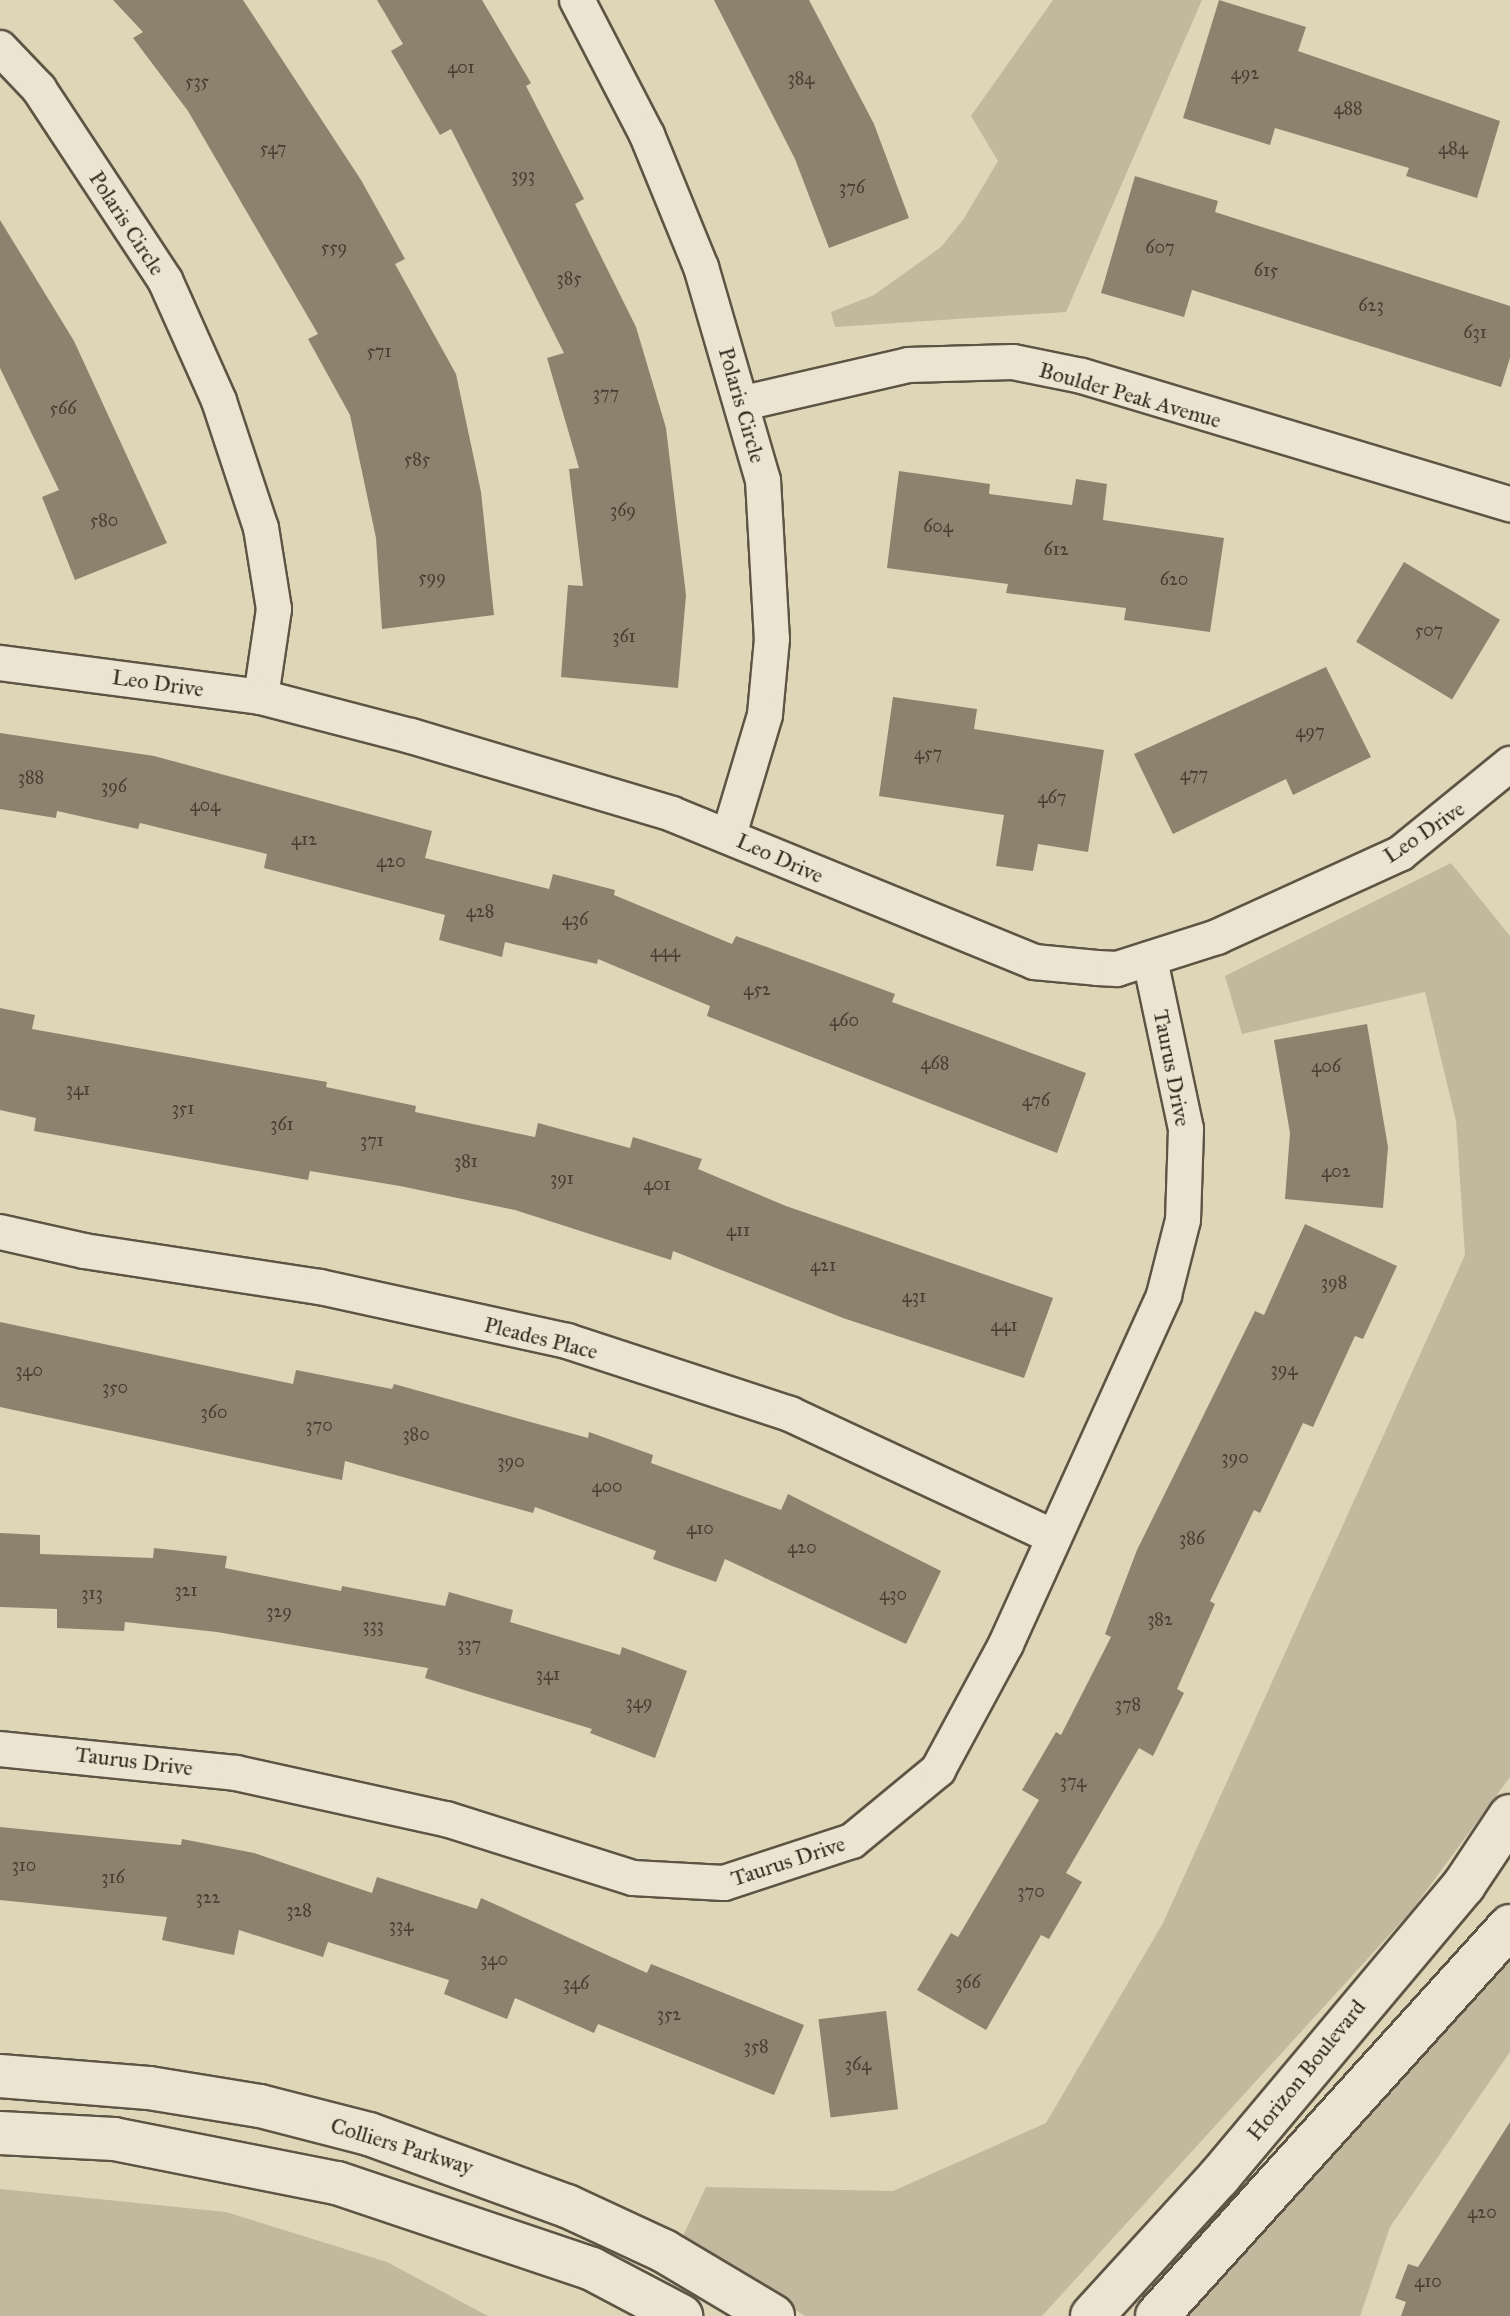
<!DOCTYPE html>
<style>
body{margin:0}
#map{position:relative;width:1510px;height:2316px;overflow:hidden;background:#dfd6b8;font-family:"IM FELL Great Primer",serif}
div>[style]{position:absolute}
[style*='--x']{left:calc(var(--x)*1px);top:calc(var(--y)*1px);width:calc(var(--w)*1px);rotate:calc(var(--a)*1deg)}
.green>*{inset:0;background:#c2b89e}
.building>*{inset:0;background:#8c826e;transform-origin:0 0}
.roads{filter:drop-shadow(2px 0 #5e5444) drop-shadow(-2px 0 #5e5444) drop-shadow(0 2px #5e5444) drop-shadow(0 -2px #5e5444)}
.minor>*{height:34px;margin:-17px;padding:0 17px;transform-origin:17px;border-radius:17px;background:#eae4d1}
.tertiary>*{height:42px;margin:-21px;padding:0 21px;transform-origin:21px;border-radius:21px;background:#eae4d1}
span{translate:-50% -50%;white-space:nowrap;text-align:center;line-height:1.15;-webkit-text-stroke:7px #eae4d1;paint-order:stroke}
.number-label{font-size:18px;color:#493e32}
.number-label span{-webkit-text-stroke-width:0}
.street-label{font-size:22px;color:#33281e}
</style>
<div id="map">
<div class="green">
<div style="clip-path:polygon(1053px 0,1202px 0,1066px 312px,835px 327px,831px 312px,874px 295px,941px 247px,963px 220px,998px 161px,971px 116px)"></div>
<div style="clip-path:polygon(1451px 863px,1510px 936px,1510px 1777px,1412px 1910px,1042px 2316px,805px 2316px,683px 2236px,706px 2187px,893px 2191px,1046px 2123px,1163px 1923px,1465px 1255px,1456px 1121px,1425px 992px,1242px 1034px,1225px 976px)"></div>
<div style="clip-path:polygon(1510px 1959px,1510px 2052px,1390px 2227px,1360px 2316px,1182px 2316px)"></div>
<div style="clip-path:polygon(0 2189px,226px 2212px,387px 2262px,488px 2316px,0 2316px)"></div>
</div>
<div class="building">
<div style="clip-path:polygon(113px 0,243px 0,361px 180px,405px 259px,395px 264px,456px 374px,481px 492px,494px 615px,382px 629px,376px 538px,350px 415px,308px 339px,318px 334px,188px 111px,133px 38px,143px 32px)"></div>
<div style="clip-path:polygon(377px 0,482px 0,531px 83px,526px 86px,584px 199px,575px 204px,636px 327px,666px 428px,686px 595px,678px 688px,561px 677px,568px 585px,583px 586px,569px 469px,579px 468px,547px 358px,564px 353px,451px 129px,440px 135px,391px 51px,403px 44px)"></div>
<div style="clip-path:polygon(714px 0,809px 0,874px 124px,909px 218px,829px 248px,795px 159px)"></div>
<div style="clip-path:polygon(1219px 0,1306px 27px,1298px 51px,1500px 121px,1477px 198px,1406px 176px,1409px 168px,1275px 128px,1270px 145px,1183px 118px)"></div>
<div style="clip-path:polygon(1135px 176px,1218px 201px,1215px 212px,1510px 306px,1510px 358px,1501px 387px,1192px 290px,1184px 317px,1101px 293px)"></div>
<div style="clip-path:polygon(0 220px,74px 341px,167px 543px,75px 580px,42px 497px,59px 490px,0 368px)"></div>
<div style="clip-path:polygon(899px 471px,990px 484px,989px 494px,1072px 505px,1076px 479px,1107px 484px,1103px 520px,1224px 538px,1210px 632px,1124px 620px,1126px 608px,1006px 593px,1008px 584px,887px 568px)"></div>
<div style="left:1404px;top:562px;width:112px;height:93px;rotate:31deg"></div>
<div style="clip-path:polygon(1326px 667px,1371px 757px,1293px 795px,1286px 779px,1173px 834px,1134px 754px)"></div>
<div style="clip-path:polygon(893px 697px,977px 709px,974px 729px,1104px 750px,1088px 852px,1038px 844px,1033px 871px,996px 866px,1004px 815px,879px 796px)"></div>
<div style="clip-path:polygon(0 733px,154px 756px,432px 831px,425px 858px,549px 889px,553px 874px,615px 890px,614px 895px,732px 944px,736px 936px,822px 967px,895px 994px,892px 1002px,1086px 1073px,1057px 1153px,707px 1016px,710px 1006px,598px 959px,597px 964px,505px 942px,502px 957px,439px 940px,445px 915px,264px 868px,267px 854px,140px 823px,138px 829px,57px 811px,56px 818px,0 809px)"></div>
<div style="clip-path:polygon(0 1008px,35px 1015px,32px 1029px,327px 1082px,326px 1087px,416px 1106px,415px 1112px,535px 1137px,538px 1123px,630px 1148px,633px 1137px,702px 1159px,698px 1169px,786px 1206px,1053px 1298px,1024px 1378px,843px 1318px,673px 1251px,671px 1260px,515px 1210px,400px 1186px,310px 1171px,308px 1180px,34px 1131px,36px 1118px,0 1110px)"></div>
<div style="clip-path:polygon(1367px 1024px,1388px 1147px,1383px 1208px,1285px 1199px,1290px 1133px,1274px 1040px)"></div>
<div style="clip-path:polygon(1305px 1224px,1397px 1266px,1363px 1339px,1355px 1336px,1313px 1427px,1303px 1423px,1260px 1513px,1254px 1510px,1210px 1601px,1215px 1604px,1177px 1689px,1184px 1693px,1153px 1756px,1139px 1748px,1066px 1873px,1082px 1882px,1049px 1939px,1041px 1935px,986px 2030px,917px 1990px,951px 1933px,958px 1937px,1039px 1800px,1022px 1790px,1056px 1732px,1061px 1735px,1111px 1637px,1105px 1634px,1137px 1550px,1255px 1311px,1264px 1315px)"></div>
<div style="clip-path:polygon(0 1322px,293px 1384px,296px 1370px,392px 1389px,394px 1384px,588px 1438px,589px 1432px,653px 1455px,651px 1463px,781px 1510px,788px 1494px,941px 1571px,906px 1644px,725px 1559px,716px 1582px,653px 1559px,656px 1551px,535px 1507px,533px 1513px,345px 1461px,342px 1480px,0 1407px)"></div>
<div style="clip-path:polygon(0 1533px,40px 1535px,40px 1554px,153px 1558px,154px 1548px,227px 1556px,225px 1568px,341px 1591px,342px 1586px,445px 1606px,449px 1592px,513px 1610px,510px 1622px,620px 1655px,622px 1647px,687px 1671px,655px 1758px,590px 1733px,592px 1729px,425px 1678px,428px 1668px,217px 1632px,125px 1622px,124px 1631px,57px 1628px,57px 1609px,0 1607px)"></div>
<div style="clip-path:polygon(0 1827px,181px 1845px,182px 1839px,254px 1853px,372px 1893px,377px 1877px,477px 1909px,481px 1898px,647px 1973px,651px 1964px,804px 2025px,774px 2095px,598px 2024px,594px 2033px,515px 1998px,507px 2019px,444px 1994px,449px 1980px,328px 1942px,323px 1957px,239px 1930px,234px 1955px,162px 1940px,167px 1917px,0 1900px)"></div>
<div style="left:886px;top:2011px;width:99px;height:68px;rotate:83deg"></div>
<div style="clip-path:polygon(1510px 2122px,1510px 2316px,1401px 2316px,1406px 2302px,1395px 2298px,1408px 2264px,1418px 2267px)"></div>
</div>
<div class="roads">
<div class="minor">
<div style="--x:577;--y:0;--w:152;--a:62.6"></div>
<div style="--x:647;--y:135;--w:143;--a:67.8"></div>
<div style="--x:701;--y:267;--w:222;--a:73.8"></div>
<div style="--x:763;--y:480;--w:159;--a:86.8"></div>
<div style="--x:772;--y:639;--w:76;--a:95.3"></div>
<div style="--x:765;--y:715;--w:125;--a:106.7"></div>
<div style="--x:0;--y:48;--w:57;--a:46.4"></div>
<div style="--x:39;--y:89;--w:229;--a:56.6"></div>
<div style="--x:165;--y:280;--w:133;--a:65.9"></div>
<div style="--x:219;--y:401;--w:134;--a:71.7"></div>
<div style="--x:261;--y:528;--w:82;--a:80.9"></div>
<div style="--x:274;--y:609;--w:89;--a:98.4"></div>
<div style="--x:744;--y:403;--w:168;--a:-13"></div>
<div style="--x:908;--y:365;--w:105;--a:-1.6"></div>
<div style="--x:1013;--y:362;--w:70;--a:11.5"></div>
<div style="--x:1082;--y:376;--w:447;--a:16.7"></div>
<div style="--x:0;--y:663;--w:263;--a:7.4"></div>
<div style="--x:261;--y:697;--w:155;--a:14.6"></div>
<div style="--x:411;--y:736;--w:272;--a:16.6"></div>
<div style="--x:672;--y:814;--w:391;--a:22.2"></div>
<div style="--x:1034;--y:962;--w:63;--a:5.4"></div>
<div style="--x:1097;--y:968;--w:20;--a:3"></div>
<div style="--x:1117;--y:969;--w:105;--a:-17.7"></div>
<div style="--x:1217;--y:937;--w:202;--a:-24.5"></div>
<div style="--x:1401;--y:853;--w:141;--a:-39.2"></div>
<div style="--x:0;--y:1232;--w:86;--a:12.7"></div>
<div style="--x:84;--y:1251;--w:239;--a:8.7"></div>
<div style="--x:320;--y:1287;--w:253;--a:12.3"></div>
<div style="--x:567;--y:1341;--w:235;--a:18.1"></div>
<div style="--x:790;--y:1414;--w:291;--a:25"></div>
<div style="--x:0;--y:1749;--w:237;--a:5.8"></div>
<div style="--x:236;--y:1773;--w:215;--a:12.4"></div>
<div style="--x:446;--y:1819;--w:196;--a:17.5"></div>
<div style="--x:633;--y:1878;--w:91;--a:3.1"></div>
<div style="--x:724;--y:1883;--w:135;--a:-18.2"></div>
<div style="--x:852;--y:1841;--w:112;--a:-39.5"></div>
<div style="--x:938;--y:1770;--w:143;--a:-61.6"></div>
<div style="--x:1006;--y:1644;--w:383;--a:-65.6"></div>
<div style="--x:1164;--y:1295;--w:77;--a:-75.8"></div>
<div style="--x:1183;--y:1220;--w:91;--a:-88.1"></div>
<div style="--x:1186;--y:1129;--w:174;--a:-102"></div>
</div>
<div class="tertiary">
<div style="--x:0;--y:2076;--w:149;--a:4.6"></div>
<div style="--x:149;--y:2088;--w:112;--a:9.2"></div>
<div style="--x:260;--y:2106;--w:113;--a:14.4"></div>
<div style="--x:369;--y:2134;--w:211;--a:20"></div>
<div style="--x:567;--y:2206;--w:107;--a:24.9"></div>
<div style="--x:664;--y:2251;--w:127;--a:30.8"></div>
<div style="--x:0;--y:2133;--w:114;--a:3"></div>
<div style="--x:114;--y:2139;--w:227;--a:11.2"></div>
<div style="--x:337;--y:2183;--w:269;--a:18.6"></div>
<div style="--x:592;--y:2269;--w:101;--a:27.8"></div>
<div style="--x:1092;--y:2316;--w:188;--a:-47.6"></div>
<div style="--x:1219;--y:2177;--w:381;--a:-50"></div>
<div style="--x:1464;--y:1885;--w:83;--a:-56.3"></div>
<div style="--x:1157;--y:2316;--w:526;--a:-47.85"></div>
</div>
</div>
<div class="number-label">
<span style="left:461px;top:67px">401</span>
<span style="left:1245px;top:73px">492</span>
<span style="left:801px;top:78px">384</span>
<span style="left:197px;top:81px">535</span>
<span style="left:1348px;top:108px">488</span>
<span style="left:273px;top:148px">547</span>
<span style="left:1453px;top:148px">484</span>
<span style="left:523px;top:175px">393</span>
<span style="left:852px;top:187px">376</span>
<span style="left:334px;top:247px">559</span>
<span style="left:1160px;top:247px">607</span>
<span style="left:1266px;top:270px">615</span>
<span style="left:569px;top:278px">385</span>
<span style="left:1371px;top:305px">623</span>
<span style="left:1475px;top:332px">631</span>
<span style="left:379px;top:351px">571</span>
<span style="left:606px;top:393px">377</span>
<span style="left:63px;top:408px">566</span>
<span style="left:417px;top:459px">585</span>
<span style="left:623px;top:510px">369</span>
<span style="left:104px;top:520px">580</span>
<span style="left:938px;top:526px">604</span>
<span style="left:1056px;top:549px">612</span>
<span style="left:432px;top:577px">599</span>
<span style="left:1174px;top:579px">620</span>
<span style="left:1429px;top:630px">507</span>
<span style="left:624px;top:636px">361</span>
<span style="left:1310px;top:731px">497</span>
<span style="left:928px;top:753px">457</span>
<span style="left:1194px;top:774px">477</span>
<span style="left:31px;top:777px">388</span>
<span style="left:114px;top:786px">396</span>
<span style="left:1052px;top:797px">467</span>
<span style="left:205px;top:805px">404</span>
<span style="left:304px;top:839px">412</span>
<span style="left:391px;top:861px">420</span>
<span style="left:480px;top:911px">428</span>
<span style="left:575px;top:919px">436</span>
<span style="left:665px;top:951px">444</span>
<span style="left:757px;top:989px">452</span>
<span style="left:844px;top:1020px">460</span>
<span style="left:935px;top:1063px">468</span>
<span style="left:1326px;top:1066px">406</span>
<span style="left:78px;top:1089px">341</span>
<span style="left:1036px;top:1100px">476</span>
<span style="left:183px;top:1108px">351</span>
<span style="left:282px;top:1124px">361</span>
<span style="left:372px;top:1140px">371</span>
<span style="left:466px;top:1161px">381</span>
<span style="left:1336px;top:1171px">402</span>
<span style="left:562px;top:1178px">391</span>
<span style="left:657px;top:1184px">401</span>
<span style="left:738px;top:1230px">411</span>
<span style="left:823px;top:1265px">421</span>
<span style="left:1334px;top:1282px">398</span>
<span style="left:914px;top:1296px">431</span>
<span style="left:1004px;top:1325px">441</span>
<span style="left:1284px;top:1369px">394</span>
<span style="left:29px;top:1370px">340</span>
<span style="left:115px;top:1387px">350</span>
<span style="left:214px;top:1412px">360</span>
<span style="left:319px;top:1425px">370</span>
<span style="left:416px;top:1434px">380</span>
<span style="left:1235px;top:1457px">390</span>
<span style="left:511px;top:1461px">390</span>
<span style="left:607px;top:1486px">400</span>
<span style="left:700px;top:1528px">410</span>
<span style="left:1192px;top:1538px">386</span>
<span style="left:802px;top:1547px">420</span>
<span style="left:186px;top:1590px">321</span>
<span style="left:92px;top:1593px">313</span>
<span style="left:893px;top:1594px">430</span>
<span style="left:279px;top:1611px">329</span>
<span style="left:1160px;top:1619px">382</span>
<span style="left:373px;top:1625px">333</span>
<span style="left:469px;top:1644px">337</span>
<span style="left:548px;top:1674px">341</span>
<span style="left:639px;top:1702px">349</span>
<span style="left:1128px;top:1704px">378</span>
<span style="left:1073px;top:1781px">374</span>
<span style="left:24px;top:1865px">310</span>
<span style="left:113px;top:1877px">316</span>
<span style="left:1031px;top:1891px">370</span>
<span style="left:208px;top:1897px">322</span>
<span style="left:299px;top:1910px">328</span>
<span style="left:401px;top:1925px">334</span>
<span style="left:494px;top:1959px">340</span>
<span style="left:968px;top:1982px">366</span>
<span style="left:576px;top:1983px">346</span>
<span style="left:669px;top:2014px">352</span>
<span style="left:756px;top:2046px">358</span>
<span style="left:858px;top:2064px">364</span>
<span style="left:1482px;top:2212px">420</span>
<span style="left:1428px;top:2281px">410</span>
</div>
<div class="street-label">
<span style="left:127px;top:223px;rotate:57deg">Polaris Circle</span>
<span style="left:1130px;top:395px;rotate:16deg">Boulder Peak Avenue</span>
<span style="left:742px;top:405px;rotate:74deg">Polaris Circle</span>
<span style="left:158px;top:683px;rotate:8deg">Leo Drive</span>
<span style="left:1424px;top:832px;rotate:-34deg">Leo Drive</span>
<span style="left:780px;top:858px;rotate:24deg">Leo Drive</span>
<span style="left:1172px;top:1068px;rotate:79deg">Taurus Drive</span>
<span style="left:541px;top:1338px;rotate:14deg">Pleades Place</span>
<span style="left:134px;top:1761px;rotate:7deg">Taurus Drive</span>
<span style="left:788px;top:1861px;rotate:-18deg">Taurus Drive</span>
<span style="left:1306px;top:2070px;rotate:-51deg">Horizon Boulevard</span>
<span style="left:402px;top:2146px;rotate:17deg">Colliers Parkway</span>
</div>
</div>
